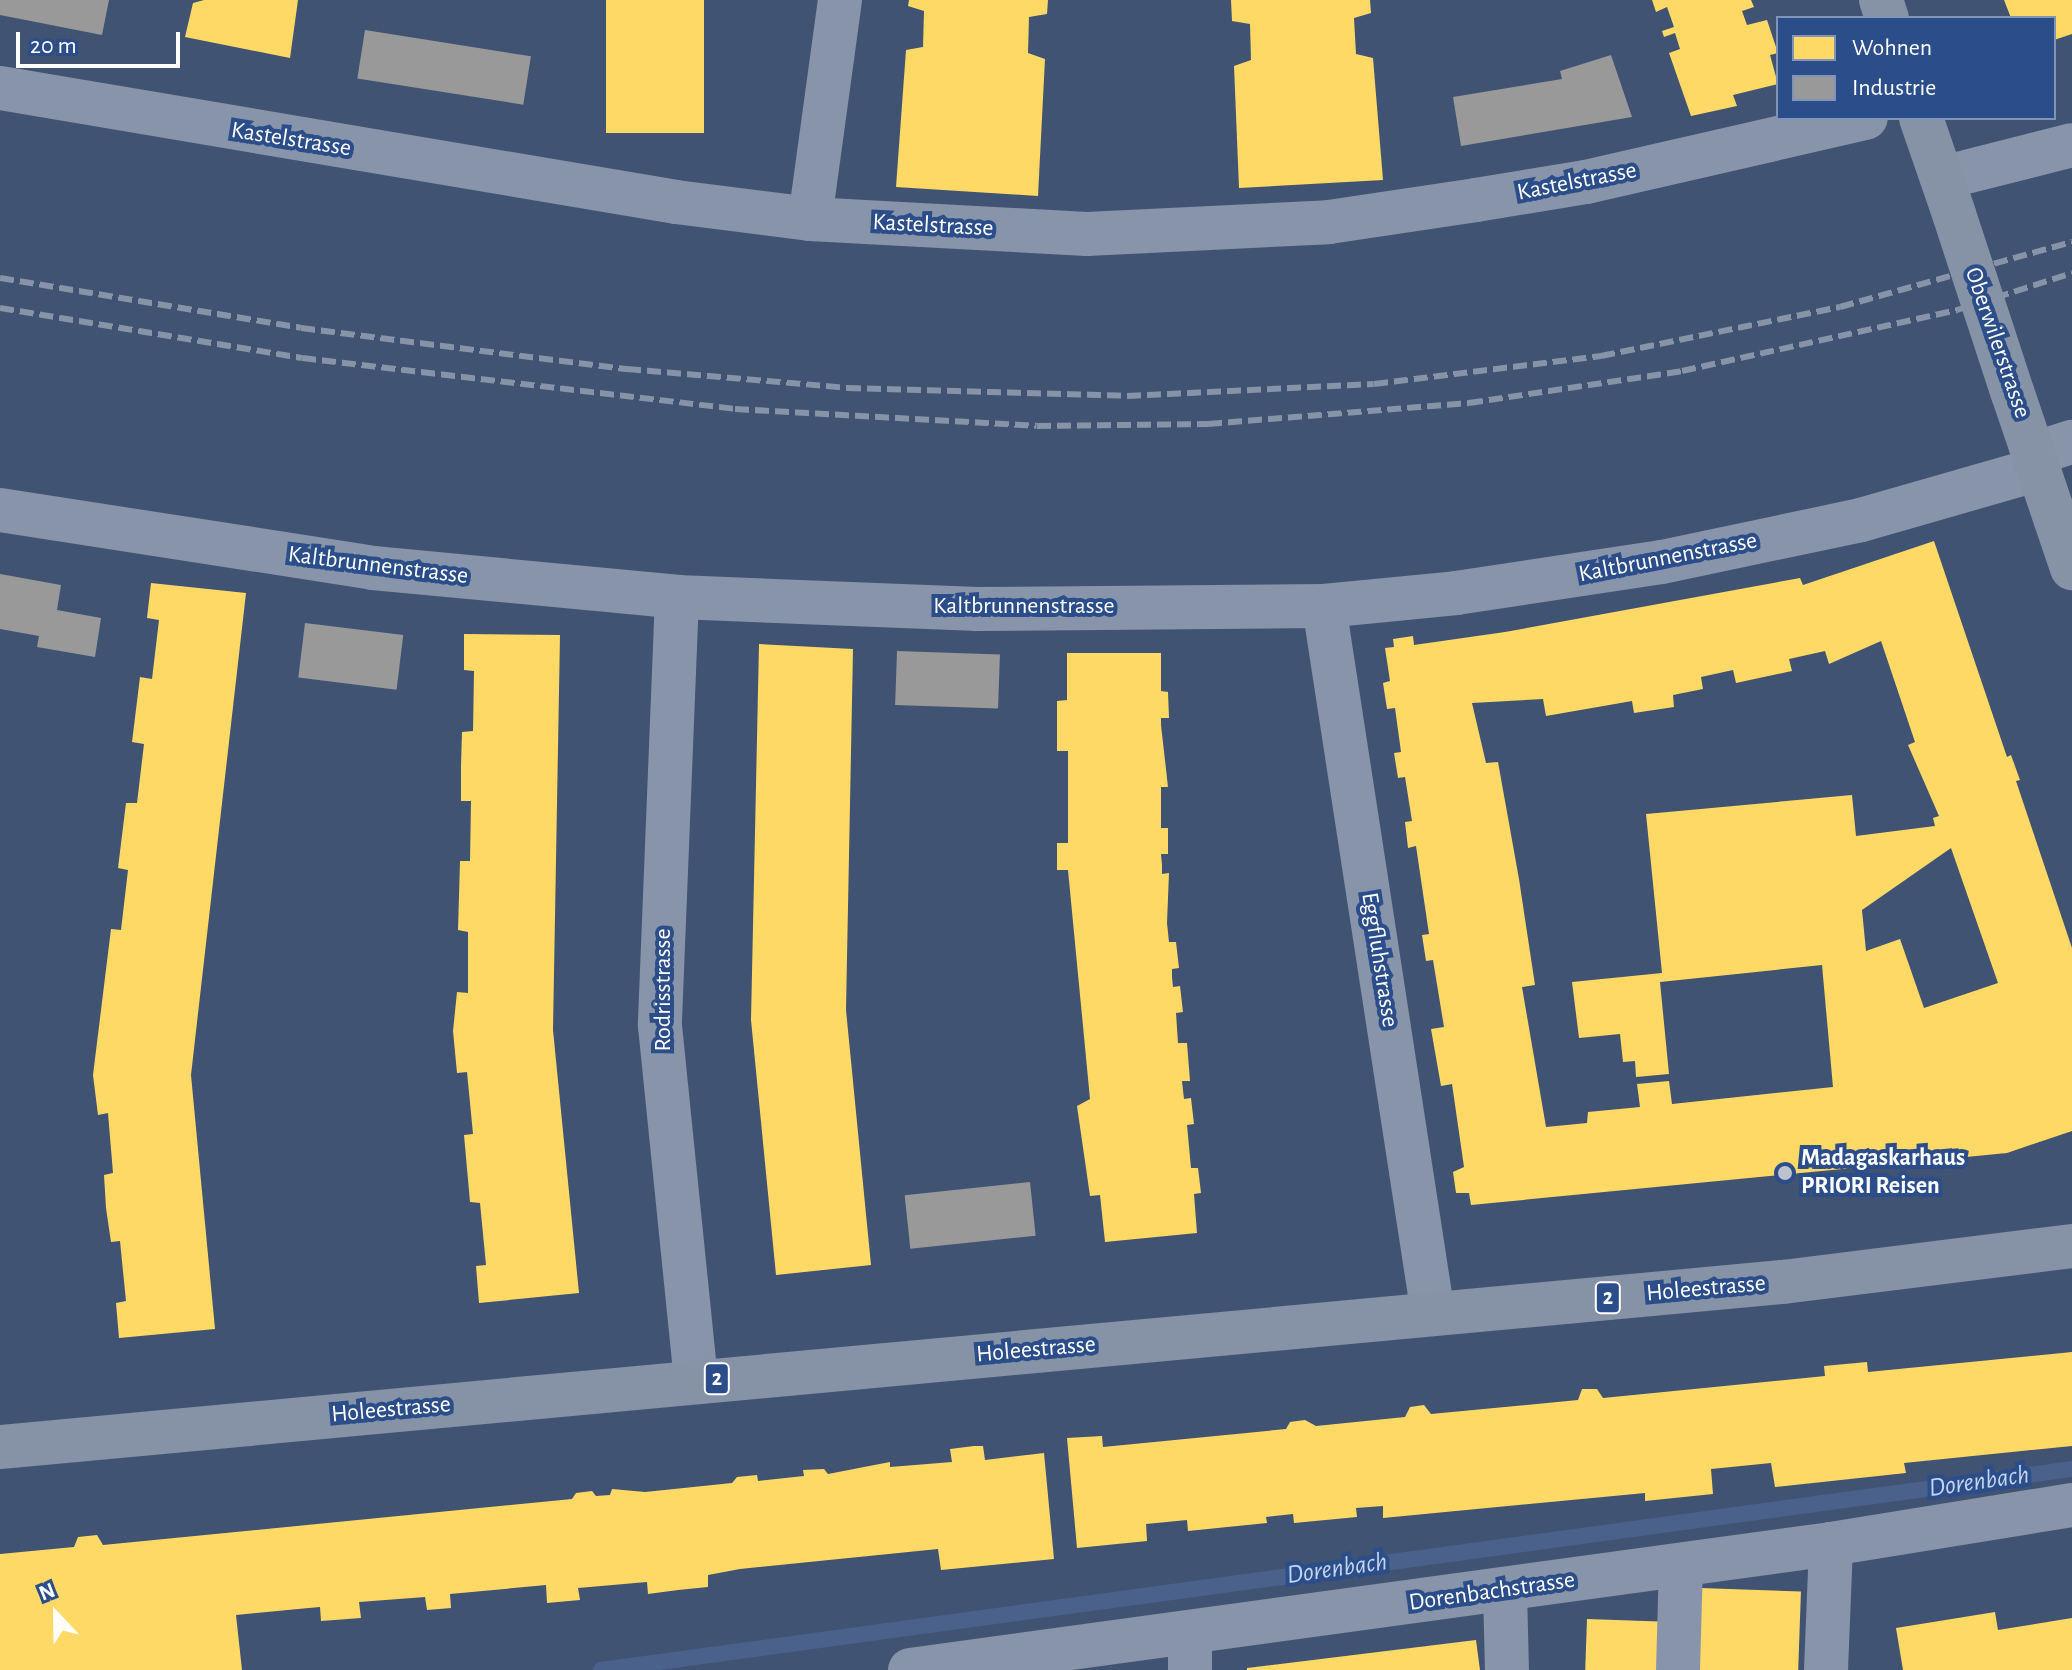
<!DOCTYPE html>
<style>
body{margin:0}
#map{position:relative;width:2072px;height:1670px;overflow:hidden;background:#415373;font-family:"Alegreya Sans",sans-serif}
div>[style]{position:absolute}
[style*='--x']{left:calc(var(--x)*1px);top:calc(var(--y)*1px);width:calc(var(--w)*1px);rotate:calc(var(--a)*1deg)}
.homes>*{inset:0;background:#ffd966;transform-origin:0 0}
.industry>*{inset:0;background:#999;transform-origin:0 0}
.stream>*{height:16px;margin:-8px;padding:0 8px;transform-origin:8px;border-radius:8px;background:#49618b}
.minor>*{height:44px;margin:-22px;padding:0 22px;transform-origin:22px;border-radius:22px;background:#8894a9}
.major>*{height:44px;margin:-22px;padding:0 22px;transform-origin:22px;border-radius:22px;background:#8693a6}
.rail>*{height:6px;margin-top:-3px;transform-origin:0;background:repeating-linear-gradient(90deg,#8793a6 0 14px,transparent 0 20px)}
.major-bridge>*{height:44px;margin:-22px;padding:0 22px;transform-origin:22px;border-radius:22px;background:#8693a6}
.dots>*{width:22px;height:22px;translate:-50% -50%;box-sizing:border-box;border:4px solid #2b4d89;border-radius:50%}
span{translate:-50% -50%;white-space:nowrap;text-align:center;line-height:1.15;-webkit-text-stroke:8px #2b4d89;paint-order:stroke}
.shield-label span{padding:2px 6px;background:#2b4d89;border:2px solid;border-radius:6px;-webkit-text-stroke-width:0}
.shield-label{font-size:22px;color:#fff;font-weight:700}
.street-label{font-size:24px;color:#fff}
.poi-label{font-size:24px;color:#fff;font-weight:700}
.left{translate:0 -50%;text-align:left}
.water-label{font-size:26px;color:#c4d5f0;font-style:italic}
.legend{position:absolute;left:1776px;top:16px;width:280px;height:104px;box-sizing:border-box;background:#2b4d89;border:2px solid #8094b8;margin:0;padding:10px 14px;list-style:none;font-size:24px;color:#fff}
.legend li{display:flex;align-items:center;gap:16px;height:40px}
.legend b{width:40px;border:2px solid #8094b8}
.north{position:absolute;left:16px;top:1574px;width:80px;height:80px;-webkit-text-stroke:6px #2b4d89;paint-order:stroke;rotate:338deg;font-size:22px;font-weight:700;line-height:32px;text-align:center;color:#fff}
.north::after{content:'';display:block;margin:auto;width:28px;height:36px;background:#fff;clip-path:polygon(50% 0,100% 100%,50% 72%,0 100%)}
.scale{position:absolute;left:16px;top:32px;width:164px;height:36px;box-sizing:border-box;border:4px solid #fff;border-top:0;padding-left:10px;font-size:24px;line-height:28px;white-space:nowrap;color:#fff;-webkit-text-stroke:6px #2b4d89;paint-order:stroke}
</style>
<div id="map">
<div class="homes">
<div style="clip-path:polygon(204px 0,298px 0,290px 58px,185px 37px,193px 3px)"></div>
<div style="left:606px;top:0;width:98px;height:133px"></div>
<div style="clip-path:polygon(909px 0,1048px 0,1047px 14px,1029px 17px,1028px 53px,1045px 59px,1038px 196px,896px 187px,906px 50px,923px 47px,924px 11px,908px 6px)"></div>
<div style="clip-path:polygon(1231px 0,1370px 0,1371px 13px,1354px 18px,1356px 54px,1373px 58px,1383px 180px,1239px 188px,1234px 66px,1251px 60px,1250px 24px,1232px 21px)"></div>
<div style="clip-path:polygon(1652px 0,1751px 0,1754px 7px,1742px 11px,1747px 25px,1767px 20px,1778px 53px,1770px 55px,1778px 84px,1733px 95px,1737px 106px,1691px 116px,1669px 53px,1680px 49px,1675px 33px,1664px 37px,1662px 31px,1674px 27px,1667px 7px,1656px 12px)"></div>
<div style="clip-path:polygon(2004px 0,2072px 0,2072px 34px,2054px 40px,2054px 18px,2011px 18px)"></div>
<div style="clip-path:polygon(evenodd,1934px 541px,2007px 757px,2011px 755px,2020px 780px,2016px 781px,2072px 948px,2072px 1131px,2007px 1153px,1471px 1205px,1469px 1193px,1456px 1193px,1453px 1172px,1464px 1167px,1452px 1084px,1441px 1086px,1431px 1029px,1444px 1027px,1433px 960px,1426px 961px,1422px 935px,1429px 934px,1416px 846px,1408px 848px,1405px 822px,1412px 821px,1405px 777px,1398px 778px,1394px 753px,1401px 752px,1395px 708px,1387px 709px,1383px 683px,1390px 681px,1385px 648px,1394px 647px,1393px 639px,1413px 636px,1414px 645px,1505px 632px,1800px 578px,1803px 585px,1934px 541px,1881px 641px,1915px 742px,1908px 745px,1939px 816px,1933px 818px,1935px 826px,1856px 836px,1852px 795px,1646px 814px,1662px 973px,1572px 982px,1579px 1038px,1620px 1034px,1623px 1062px,1635px 1061px,1636px 1077px,1669px 1074px,1660px 982px,1822px 965px,1833px 1087px,1672px 1104px,1669px 1081px,1637px 1084px,1640px 1107px,1588px 1112px,1587px 1123px,1546px 1127px,1522px 987px,1535px 985px,1519px 879px,1498px 762px,1486px 763px,1472px 703px,1543px 699px,1546px 716px,1632px 701px,1634px 713px,1674px 707px,1673px 695px,1703px 689px,1701px 677px,1733px 670px,1736px 683px,1792px 671px,1789px 659px,1825px 651px,1829px 664px,1881px 641px,1934px 541px,1951px 848px,1998px 983px,1924px 1008px,1900px 939px,1866px 951px,1862px 910px,1951px 848px)"></div>
<div style="clip-path:polygon(151px 583px,246px 593px,191px 1075px,215px 1329px,119px 1338px,116px 1303px,126px 1301px,120px 1241px,111px 1242px,106px 1208px,104px 1175px,113px 1173px,108px 1113px,98px 1115px,93px 1075px,111px 929px,121px 930px,128px 870px,118px 868px,126px 803px,137px 803px,144px 744px,132px 742px,140px 677px,152px 679px,159px 620px,147px 618px)"></div>
<div style="clip-path:polygon(464px 634px,560px 635px,553px 1030px,579px 1293px,479px 1303px,476px 1266px,486px 1265px,480px 1203px,470px 1202px,464px 1135px,473px 1134px,467px 1072px,457px 1073px,453px 1031px,457px 992px,468px 993px,468px 932px,458px 930px,459px 896px,460px 861px,470px 861px,471px 801px,461px 801px,461px 766px,462px 732px,473px 731px,474px 671px,464px 670px)"></div>
<div style="clip-path:polygon(759px 644px,853px 649px,846px 1010px,871px 1265px,776px 1275px,751px 1020px)"></div>
<div style="clip-path:polygon(1067px 653px,1161px 653px,1161px 691px,1168px 692px,1169px 718px,1161px 718px,1161px 725px,1168px 787px,1161px 787px,1161px 828px,1168px 828px,1168px 854px,1161px 854px,1162px 865px,1162px 874px,1169px 873px,1167px 923px,1169px 942px,1176px 942px,1179px 968px,1172px 969px,1172px 977px,1173px 987px,1180px 986px,1183px 1012px,1176px 1013px,1178px 1043px,1187px 1043px,1190px 1081px,1182px 1081px,1184px 1099px,1191px 1098px,1194px 1124px,1187px 1125px,1191px 1168px,1198px 1168px,1201px 1193px,1194px 1194px,1197px 1233px,1105px 1242px,1100px 1195px,1090px 1196px,1077px 1106px,1090px 1099px,1068px 870px,1057px 870px,1057px 843px,1068px 843px,1068px 751px,1057px 751px,1057px 701px,1067px 700px)"></div>
<div style="clip-path:polygon(2072px 1352px,2072px 1446px,1904px 1463px,1906px 1473px,1775px 1487px,1771px 1463px,1711px 1469px,1713px 1494px,1645px 1501px,1645px 1493px,1383px 1518px,1383px 1506px,1356px 1508px,1357px 1517px,1294px 1523px,1293px 1514px,1266px 1517px,1267px 1523px,1188px 1531px,1187px 1520px,1146px 1524px,1147px 1541px,1077px 1548px,1067px 1438px,1102px 1436px,1103px 1447px,1286px 1429px,1290px 1422px,1305px 1420px,1316px 1426px,1405px 1417px,1410px 1407px,1424px 1405px,1431px 1414px,1578px 1400px,1582px 1389px,1597px 1389px,1603px 1398px,1825px 1376px,1824px 1366px,1867px 1362px,1868px 1372px)"></div>
<div style="clip-path:polygon(974px 1446px,983px 1446px,985px 1460px,1044px 1453px,1054px 1559px,941px 1570px,938px 1549px,740px 1569px,708px 1575px,708px 1587px,678px 1590px,648px 1594px,647px 1582px,578px 1588px,580px 1600px,547px 1603px,546px 1585px,450px 1594px,451px 1608px,427px 1610px,425px 1597px,359px 1602px,361px 1618px,321px 1621px,320px 1607px,298px 1609px,236px 1615px,242px 1670px,0 1670px,0 1554px,74px 1547px,78px 1537px,97px 1535px,103px 1545px,572px 1499px,576px 1493px,592px 1491px,596px 1496px,610px 1495px,612px 1489px,645px 1492px,732px 1483px,737px 1477px,757px 1475px,758px 1481px,804px 1476px,803px 1470px,824px 1469px,828px 1474px,890px 1462px,890px 1467px,952px 1462px,950px 1449px)"></div>
<div style="left:1700px;top:1588px;width:101px;height:82px;rotate:2deg"></div>
<div style="clip-path:polygon(1995px 1612px,1998px 1630px,2072px 1618px,2072px 1670px,1903px 1670px,1896px 1628px)"></div>
<div style="left:1587px;top:1619px;width:72px;height:51px;rotate:2deg"></div>
<div style="clip-path:polygon(1476px 1640px,1480px 1670px,1247px 1670px,1247px 1668px)"></div>
</div>
<div class="industry">
<div style="clip-path:polygon(0 0,109px 0,102px 35px,0 15px)"></div>
<div style="left:365px;top:30px;width:168px;height:49px;rotate:9deg"></div>
<div style="clip-path:polygon(1611px 55px,1632px 117px,1461px 146px,1453px 97px,1562px 79px,1560px 71px)"></div>
<div style="clip-path:polygon(0 574px,61px 585px,57px 610px,101px 618px,95px 657px,37px 647px,39px 636px,0 629px)"></div>
<div style="left:305px;top:623px;width:99px;height:55px;rotate:7deg"></div>
<div style="left:897px;top:651px;width:103px;height:54px;rotate:2deg"></div>
<div style="left:1030px;top:1182px;width:54px;height:126px;rotate:84deg"></div>
</div>
<div class="stream">
<div style="--x:601;--y:1670;--w:1485;--a:-7.78"></div>
</div>
<div class="minor">
<div style="--x:0;--y:88;--w:686;--a:9.57"></div>
<div style="--x:676;--y:202;--w:135;--a:7.2"></div>
<div style="--x:810;--y:219;--w:277;--a:3.1"></div>
<div style="--x:1087;--y:234;--w:242;--a:-2.8"></div>
<div style="--x:1329;--y:222;--w:149;--a:-8.5"></div>
<div style="--x:1476;--y:200;--w:111;--a:-9.3"></div>
<div style="--x:1586;--y:182;--w:287;--a:-12.9"></div>
<div style="--x:1942;--y:178;--w:134;--a:-14.2"></div>
<div style="--x:810;--y:219;--w:221;--a:-82.2"></div>
<div style="--x:2034;--y:454;--w:40;--a:-18"></div>
<div style="--x:0;--y:510;--w:377;--a:8.8"></div>
<div style="--x:373;--y:568;--w:305;--a:5.4"></div>
<div style="--x:677;--y:597;--w:301;--a:2.3"></div>
<div style="--x:978;--y:609;--w:346;--a:-0.5"></div>
<div style="--x:1324;--y:606;--w:133;--a:-5.6"></div>
<div style="--x:1456;--y:593;--w:208;--a:-8.6"></div>
<div style="--x:1662;--y:562;--w:203;--a:-11.9"></div>
<div style="--x:1861;--y:520;--w:185;--a:-16"></div>
<div style="--x:677;--y:597;--w:429;--a:92.3"></div>
<div style="--x:660;--y:1026;--w:357;--a:84.2"></div>
<div style="--x:1324;--y:606;--w:716;--a:81.25"></div>
<div style="--x:1505;--y:1590;--w:80;--a:88.6"></div>
<div style="--x:910;--y:1670;--w:930;--a:-7.79"></div>
<div style="--x:1831;--y:1544;--w:244;--a:-9.2"></div>
<div style="--x:1190;--y:1670;--w:37;--a:-90"></div>
<div style="--x:1678;--y:1670;--w:105;--a:-88.4"></div>
<div style="--x:1826;--y:1670;--w:126;--a:-87.7"></div>
</div>
<div class="major">
<div style="--x:1881;--y:0;--w:19;--a:72"></div>
<div style="--x:1921;--y:118;--w:102;--a:71"></div>
<div style="--x:2013;--y:394;--w:184;--a:71.3"></div>
<div style="--x:0;--y:1447;--w:1791;--a:-5.29"></div>
<div style="--x:1783;--y:1282;--w:291;--a:-7.1"></div>
</div>
<div class="rail">
<div style="--x:0;--y:278;--w:305;--a:9.4"></div>
<div style="--x:301;--y:328;--w:329;--a:7.2"></div>
<div style="--x:627;--y:369;--w:221;--a:4.9"></div>
<div style="--x:847;--y:388;--w:280;--a:1.6"></div>
<div style="--x:1127;--y:396;--w:247;--a:-2.8"></div>
<div style="--x:1374;--y:384;--w:229;--a:-7"></div>
<div style="--x:1601;--y:356;--w:244;--a:-11.6"></div>
<div style="--x:1840;--y:307;--w:241;--a:-15.7"></div>
<div style="--x:0;--y:308;--w:306;--a:9.4"></div>
<div style="--x:302;--y:358;--w:436;--a:6.7"></div>
<div style="--x:735;--y:409;--w:302;--a:3.2"></div>
<div style="--x:1037;--y:426;--w:171;--a:-0.7"></div>
<div style="--x:1208;--y:424;--w:262;--a:-4.6"></div>
<div style="--x:1469;--y:403;--w:215;--a:-8.5"></div>
<div style="--x:1682;--y:371;--w:282;--a:-12.5"></div>
<div style="--x:1957;--y:310;--w:121;--a:-17.8"></div>
</div>
<div class="major-bridge">
<div style="--x:1954;--y:214;--w:189;--a:71.9"></div>
</div>
<div class="dots">
<div style="left:1785px;top:1173px;background:#bcc3ce"></div>
</div>
<div class="shield-label">
<span style="left:1608px;top:1298px">2</span>
<span style="left:717px;top:1379px">2</span>
</div>
<div class="street-label">
<span style="left:291px;top:140px;rotate:9deg">Kastelstrasse</span>
<span style="left:1577px;top:182px;rotate:-11deg">Kastelstrasse</span>
<span style="left:933px;top:226px;rotate:3deg">Kastelstrasse</span>
<span style="left:1997px;top:343px;rotate:71deg">Oberwilerstrasse</span>
<span style="left:1668px;top:558px;rotate:-11deg">Kaltbrunnenstrasse</span>
<span style="left:378px;top:566px;rotate:7deg">Kaltbrunnenstrasse</span>
<span style="left:1024px;top:607px">Kaltbrunnenstrasse</span>
<span style="left:1379px;top:960px;rotate:81deg">Eggfluhstrasse</span>
<span style="left:664px;top:990px;rotate:-90deg">Rodrisstrasse</span>
<span style="left:1706px;top:1289px;rotate:-5deg">Holeestrasse</span>
<span style="left:1036px;top:1350px;rotate:-5deg">Holeestrasse</span>
<span style="left:391px;top:1410px;rotate:-5deg">Holeestrasse</span>
<span style="left:1492px;top:1592px;rotate:-8deg">Dorenbachstrasse</span>
</div>
<div class="poi-label">
<span class="left" style="left:1801px;top:1173px">Madagaskarhaus<br>PRIORI Reisen</span>
</div>
<div class="water-label">
<span style="left:1979px;top:1482px;rotate:-8deg">Dorenbach</span>
<span style="left:1337px;top:1569px;rotate:-8deg">Dorenbach</span>
</div>
<ul class="legend">
<li><b style="height:22px;background:#ffd966"></b>Wohnen</li>
<li><b style="height:22px;background:#999"></b>Industrie</li>
</ul>
<div class="north">N</div>
<div class="scale">20 m</div>
</div>
